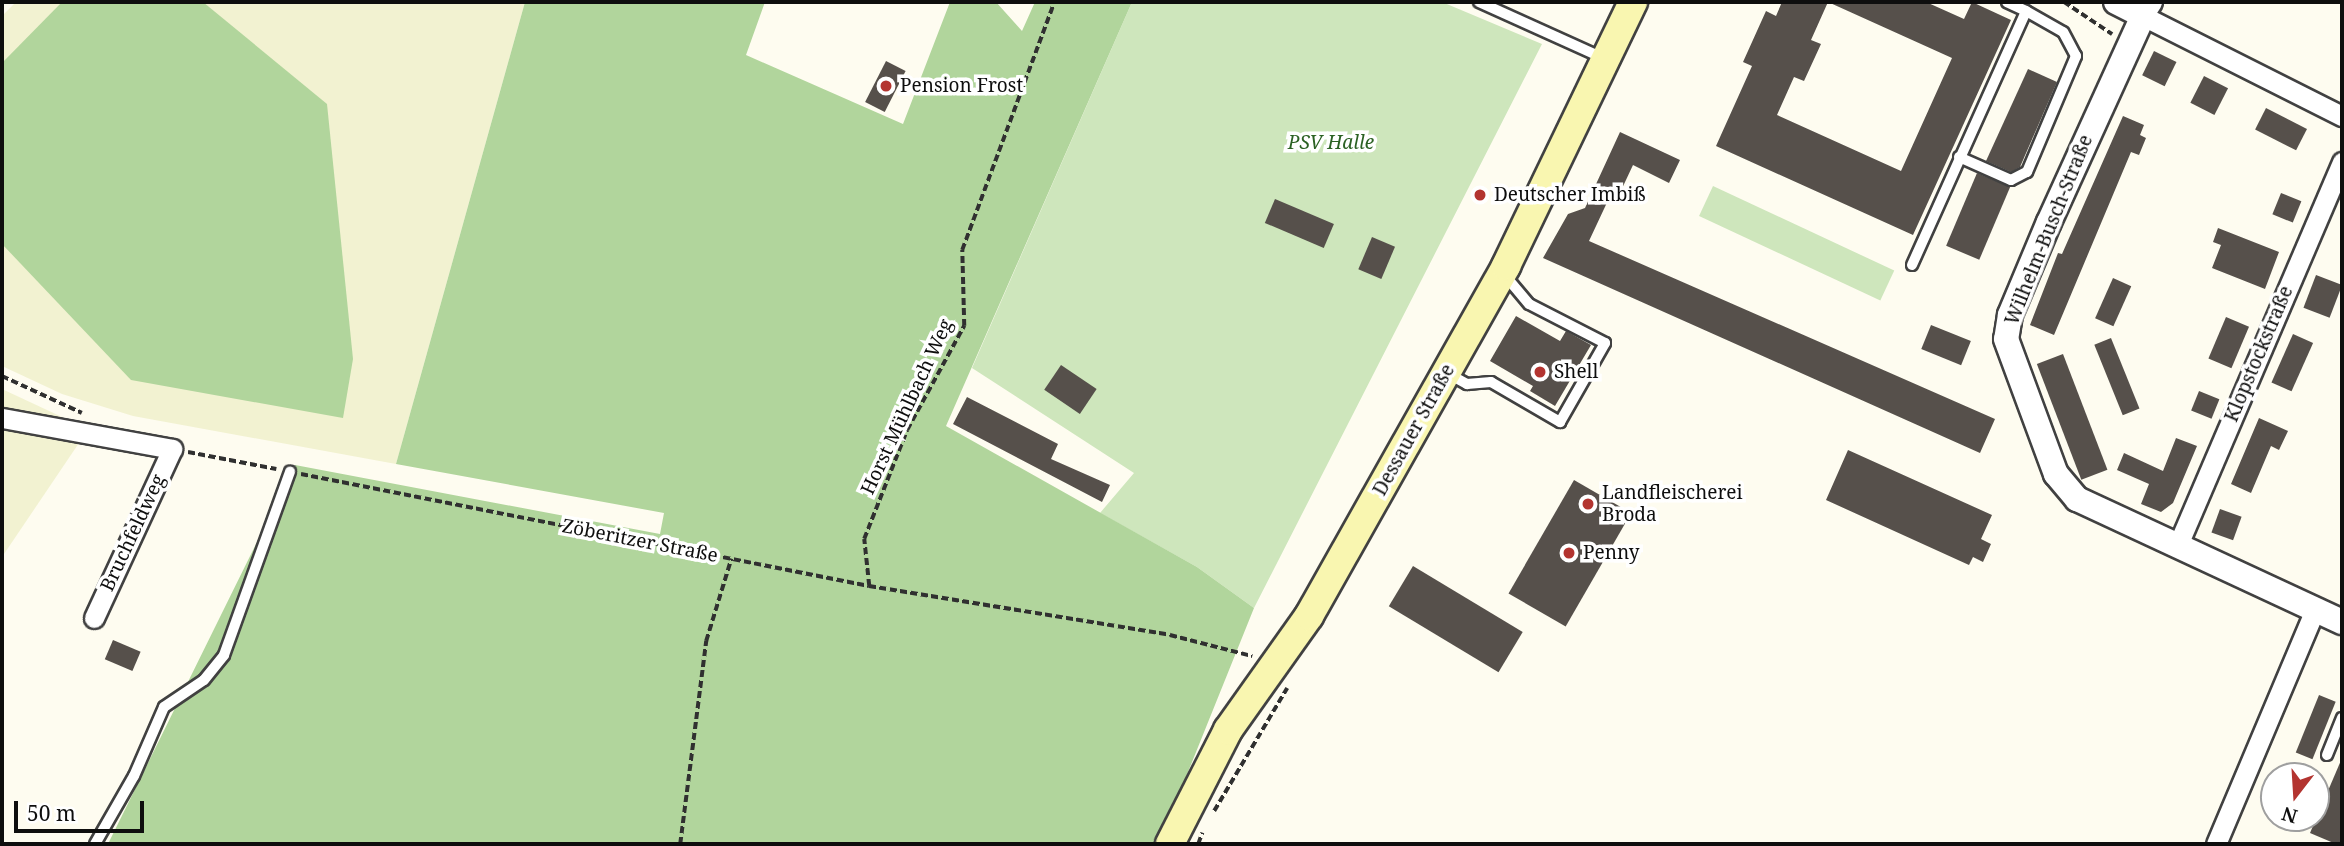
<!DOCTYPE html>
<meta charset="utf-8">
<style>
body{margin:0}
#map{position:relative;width:2344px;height:846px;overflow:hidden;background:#fefcf0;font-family:"Noto Serif",serif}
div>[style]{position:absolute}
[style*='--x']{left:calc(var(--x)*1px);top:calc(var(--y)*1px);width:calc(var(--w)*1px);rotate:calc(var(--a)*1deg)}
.farmland>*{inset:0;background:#f2f2d1}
.green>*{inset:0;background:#cee6bc;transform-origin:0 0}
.forest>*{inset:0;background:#b1d59c}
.building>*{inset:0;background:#56504b;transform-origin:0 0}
.path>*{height:3.5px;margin-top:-1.75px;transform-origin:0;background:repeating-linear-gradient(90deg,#303030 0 7px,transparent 0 10.5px)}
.roads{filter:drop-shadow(2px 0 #414141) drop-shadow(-2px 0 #414141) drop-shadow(0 2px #414141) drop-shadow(0 -2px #414141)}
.service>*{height:10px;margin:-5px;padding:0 5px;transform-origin:5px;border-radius:5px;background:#fff}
.minor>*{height:19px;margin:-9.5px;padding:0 9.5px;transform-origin:9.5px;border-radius:9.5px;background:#fff}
.tertiary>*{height:24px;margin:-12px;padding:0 12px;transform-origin:12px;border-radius:12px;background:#fff}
.secondary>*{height:28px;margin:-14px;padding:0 14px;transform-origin:14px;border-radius:14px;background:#f9f6b0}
.dots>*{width:19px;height:19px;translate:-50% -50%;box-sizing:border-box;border:4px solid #fff;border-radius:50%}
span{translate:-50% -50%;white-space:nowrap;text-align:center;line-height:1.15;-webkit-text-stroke:7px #fff;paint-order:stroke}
.poi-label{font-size:19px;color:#0e0e0e}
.left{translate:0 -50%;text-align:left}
.park-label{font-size:19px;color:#2b6123;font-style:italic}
.street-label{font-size:19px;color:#0e0e0e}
.frame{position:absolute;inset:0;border:4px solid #0e0e0e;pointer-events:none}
.north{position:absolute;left:2260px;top:762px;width:70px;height:70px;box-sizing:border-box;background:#fff;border:2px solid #9f9f9f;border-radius:50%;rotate:197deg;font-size:19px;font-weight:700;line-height:28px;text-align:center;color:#0e0e0e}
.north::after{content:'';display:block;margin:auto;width:24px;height:32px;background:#b33430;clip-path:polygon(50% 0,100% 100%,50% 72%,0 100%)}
.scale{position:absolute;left:14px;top:801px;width:130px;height:32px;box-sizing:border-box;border:4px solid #0e0e0e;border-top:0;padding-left:9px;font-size:21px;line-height:24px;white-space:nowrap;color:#0e0e0e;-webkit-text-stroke:5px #fff;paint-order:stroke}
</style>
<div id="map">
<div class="farmland">
<div style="clip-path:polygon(16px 2px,525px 2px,396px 464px,133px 416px,62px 394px,2px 366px,2px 16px)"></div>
<div style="clip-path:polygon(2px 389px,77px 424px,2px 411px)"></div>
<div style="clip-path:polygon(2px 427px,81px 440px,2px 557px)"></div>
</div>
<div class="green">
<div style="clip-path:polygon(1132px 2px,1442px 2px,1542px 44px,1254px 608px,1197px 567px,1100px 513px,1134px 473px,972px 368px)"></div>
<div style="left:1713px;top:186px;width:200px;height:33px;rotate:25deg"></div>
</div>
<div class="forest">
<div style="clip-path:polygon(62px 2px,203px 2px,327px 104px,353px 359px,343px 418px,131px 380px,2px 244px,2px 63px)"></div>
<div style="clip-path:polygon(525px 2px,765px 2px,746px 55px,903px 124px,950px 2px,996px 2px,1022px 31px,1035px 2px,1132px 2px,946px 426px,1197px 567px,1254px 608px,1159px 844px,108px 844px,295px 465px,660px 534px,664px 513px,396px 464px)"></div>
</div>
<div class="building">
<div style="clip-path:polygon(evenodd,1782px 2px,1926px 2px,1964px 19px,1972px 2px,2011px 20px,1913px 235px,1716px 146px,1752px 66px,1743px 62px,1766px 11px,1776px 16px,1782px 2px,1828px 2px,1952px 58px,1901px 171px,1777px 115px,1794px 77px,1804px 81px,1821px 44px,1811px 40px,1828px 2px)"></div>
<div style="left:2154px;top:51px;width:25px;height:27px;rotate:26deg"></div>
<div style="left:886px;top:61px;width:22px;height:46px;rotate:27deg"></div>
<div style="clip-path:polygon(2028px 69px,2057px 82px,2020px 167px,2011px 172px,1986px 161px)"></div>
<div style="left:2204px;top:76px;width:27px;height:30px;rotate:27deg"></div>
<div style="left:2266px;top:108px;width:46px;height:24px;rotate:27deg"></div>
<div style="clip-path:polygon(2123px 116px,2144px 125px,2140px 135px,2146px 138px,2139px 155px,2131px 152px,2054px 335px,2030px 325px,2058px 253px,2062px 254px)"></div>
<div style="clip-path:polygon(1620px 132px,1680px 160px,1669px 183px,1633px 165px,1618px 197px,1611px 194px,1589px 241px,1995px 419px,1980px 453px,1543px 258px,1568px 214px,1585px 208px)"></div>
<div style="left:1977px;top:173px;width:36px;height:79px;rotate:23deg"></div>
<div style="left:2281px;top:193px;width:22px;height:23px;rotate:22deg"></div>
<div style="left:1275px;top:199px;width:64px;height:26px;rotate:23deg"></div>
<div style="clip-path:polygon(2218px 228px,2279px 252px,2265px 289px,2212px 268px,2221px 245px,2213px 242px)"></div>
<div style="left:1372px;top:237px;width:25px;height:35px;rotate:23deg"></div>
<div style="left:2316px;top:275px;width:28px;height:35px;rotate:21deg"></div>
<div style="left:2113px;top:278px;width:20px;height:44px;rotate:24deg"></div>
<div style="clip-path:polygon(1516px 316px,1560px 341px,1566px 331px,1591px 345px,1555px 406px,1530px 391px,1533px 386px,1490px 361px)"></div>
<div style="left:2226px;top:317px;width:25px;height:45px;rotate:23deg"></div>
<div style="left:1931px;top:325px;width:43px;height:26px;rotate:22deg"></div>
<div style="left:2293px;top:334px;width:22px;height:53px;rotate:24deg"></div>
<div style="left:2111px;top:338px;width:76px;height:18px;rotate:68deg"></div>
<div style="left:2063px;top:354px;width:124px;height:28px;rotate:69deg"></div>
<div style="left:1061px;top:365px;width:43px;height:30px;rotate:34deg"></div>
<div style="left:2199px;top:391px;width:22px;height:21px;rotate:22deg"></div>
<div style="clip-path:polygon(967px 397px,1058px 444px,1051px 459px,1110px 485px,1102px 502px,953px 424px)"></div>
<div style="clip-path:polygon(2259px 418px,2288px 431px,2279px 450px,2271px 446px,2251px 493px,2231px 484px)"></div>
<div style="clip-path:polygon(2176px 438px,2197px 446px,2173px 503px,2161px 512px,2141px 504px,2149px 484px,2117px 470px,2124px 453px,2163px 471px)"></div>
<div style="clip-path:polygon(1848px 450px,1992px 515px,1981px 539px,1991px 544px,1983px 562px,1973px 557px,1969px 565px,1826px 500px)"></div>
<div style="left:1574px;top:480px;width:66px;height:131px;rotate:30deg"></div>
<div style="left:2220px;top:509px;width:23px;height:25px;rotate:20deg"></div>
<div style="left:1413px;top:566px;width:128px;height:47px;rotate:31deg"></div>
<div style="left:113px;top:640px;width:30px;height:21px;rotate:23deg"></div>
<div style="left:2319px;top:695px;width:18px;height:62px;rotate:22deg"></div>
<div style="clip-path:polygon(2342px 758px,2342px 844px,2336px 844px,2310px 833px)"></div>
</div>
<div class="path">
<div style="--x:2064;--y:2;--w:58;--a:33.7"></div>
<div style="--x:2;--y:376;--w:88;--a:24.8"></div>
<div style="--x:188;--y:452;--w:90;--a:10.9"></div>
<div style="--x:301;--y:474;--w:579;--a:11.15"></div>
<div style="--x:869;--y:586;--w:305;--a:9.2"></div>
<div style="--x:1170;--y:635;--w:85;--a:14.4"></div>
<div style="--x:869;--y:586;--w:47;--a:-96.1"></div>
<div style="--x:864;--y:539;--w:117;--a:-68.5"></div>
<div style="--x:907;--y:430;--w:119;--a:-61.3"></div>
<div style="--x:964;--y:326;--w:76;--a:-91.5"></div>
<div style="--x:962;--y:250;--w:265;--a:-69.6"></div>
<div style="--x:1214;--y:811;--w:143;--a:-59.3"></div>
<div style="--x:680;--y:844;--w:205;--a:-82.7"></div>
<div style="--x:706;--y:641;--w:86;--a:-73"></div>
<div style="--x:1198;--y:844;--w:12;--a:-70"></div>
</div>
<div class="roads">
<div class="service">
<div style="--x:1479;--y:2;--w:136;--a:24.3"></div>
<div style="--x:1959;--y:157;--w:57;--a:23.9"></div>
<div style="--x:2011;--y:180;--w:18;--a:-27"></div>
<div style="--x:2027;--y:172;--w:126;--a:-67.1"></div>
<div style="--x:2076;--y:56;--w:27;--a:-118"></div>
<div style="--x:2063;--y:32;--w:43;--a:-150.4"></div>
<div style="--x:1912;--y:265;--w:278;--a:-65.8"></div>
<div style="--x:2026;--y:11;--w:21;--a:-155"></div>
<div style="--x:1447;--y:373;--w:23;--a:29"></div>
<div style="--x:1467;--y:384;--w:24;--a:-5"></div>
<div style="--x:1491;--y:382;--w:80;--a:30.1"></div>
<div style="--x:1560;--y:422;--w:91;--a:-60.3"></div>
<div style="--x:1605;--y:343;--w:85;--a:-152.8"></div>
<div style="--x:1529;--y:304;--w:39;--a:-130"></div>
<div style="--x:2327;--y:755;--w:40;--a:-68"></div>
<div style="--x:95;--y:844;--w:78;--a:-60.2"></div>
<div style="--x:134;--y:776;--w:75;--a:-66.5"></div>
<div style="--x:164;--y:707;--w:48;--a:-34"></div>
<div style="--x:204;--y:680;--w:32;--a:-51"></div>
<div style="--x:224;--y:655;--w:195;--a:-70.2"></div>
</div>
<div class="minor">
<div style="--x:2152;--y:2;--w:17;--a:123"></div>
<div style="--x:2143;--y:16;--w:223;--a:26.7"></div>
<div style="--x:2;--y:418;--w:173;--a:10.3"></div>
<div style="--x:172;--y:449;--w:186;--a:114.8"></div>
<div style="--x:2177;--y:547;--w:419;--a:-66.8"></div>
<div style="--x:2216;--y:844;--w:254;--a:-67.1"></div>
</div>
<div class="tertiary">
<div style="--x:2116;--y:2;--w:30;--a:27"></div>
<div style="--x:2143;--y:16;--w:226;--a:114.5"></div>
<div style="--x:2049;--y:222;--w:101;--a:112.8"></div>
<div style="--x:2010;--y:315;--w:24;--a:99"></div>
<div style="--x:2006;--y:339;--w:144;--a:69.7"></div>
<div style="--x:2056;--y:474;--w:33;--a:50"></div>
<div style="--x:2077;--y:499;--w:292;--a:24.9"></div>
</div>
<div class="secondary">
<div style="--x:1170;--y:844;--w:128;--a:-63"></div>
<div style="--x:1228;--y:730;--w:140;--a:-54.6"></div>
<div style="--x:1309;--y:616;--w:402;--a:-60.6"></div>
<div style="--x:1506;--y:266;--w:293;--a:-64.3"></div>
</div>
</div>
<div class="dots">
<div style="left:886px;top:86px;background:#b33430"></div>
<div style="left:1480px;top:195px;background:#b33430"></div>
<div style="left:1540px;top:372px;background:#b33430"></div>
<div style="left:1588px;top:504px;background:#b33430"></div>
<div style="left:1569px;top:553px;background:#b33430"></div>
</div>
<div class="poi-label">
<span class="left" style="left:900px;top:86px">Pension Frost</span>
<span class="left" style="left:1494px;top:195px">Deutscher Imbiß</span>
<span class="left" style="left:1554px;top:372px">Shell</span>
<span class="left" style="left:1602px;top:504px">Landfleischerei<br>Broda</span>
<span class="left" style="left:1583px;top:553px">Penny</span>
</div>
<div class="park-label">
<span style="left:1331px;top:143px">PSV Halle</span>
</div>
<div class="street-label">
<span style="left:2049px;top:230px;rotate:-68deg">Wilhelm-Busch-Straße</span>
<span style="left:2259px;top:354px;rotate:-67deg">Klopstockstraße</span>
<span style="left:907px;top:407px;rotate:-65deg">Horst Mühlbach Weg</span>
<span style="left:1414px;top:430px;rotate:-61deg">Dessauer Straße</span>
<span style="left:133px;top:533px;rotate:-65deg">Bruchfeldweg</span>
<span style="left:640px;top:541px;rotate:11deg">Zöberitzer Straße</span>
</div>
<div class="frame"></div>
<div class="north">N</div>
<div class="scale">50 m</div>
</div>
